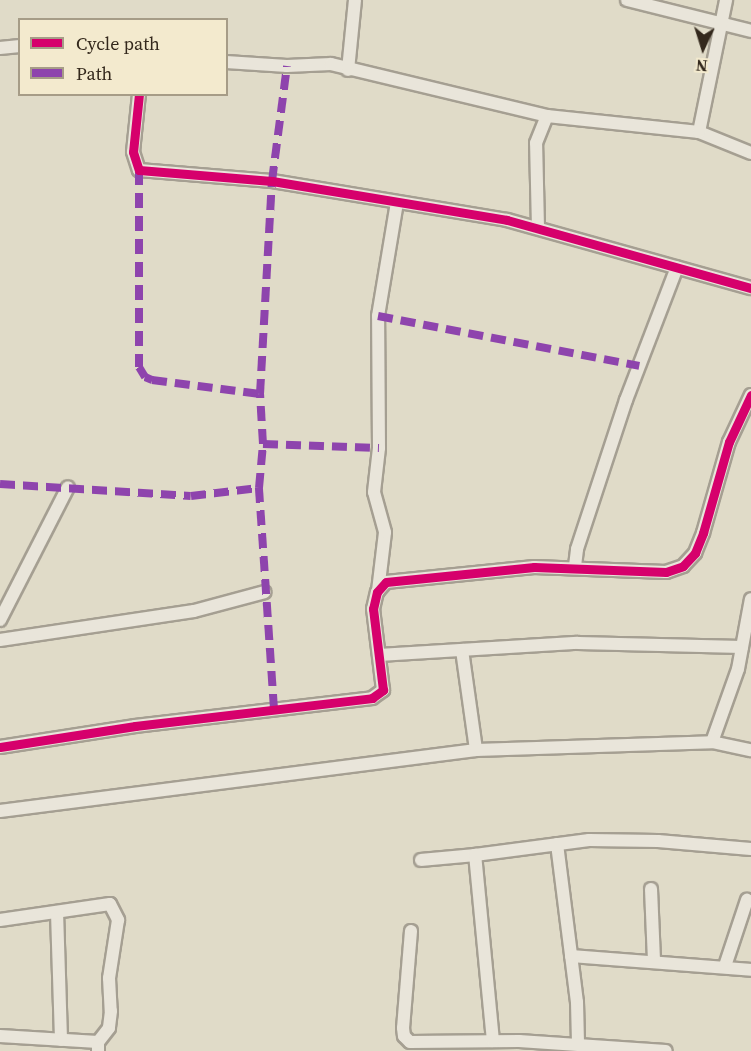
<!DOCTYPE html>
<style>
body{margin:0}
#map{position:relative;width:751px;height:1051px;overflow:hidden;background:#e0dbc8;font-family:"Source Serif 4",serif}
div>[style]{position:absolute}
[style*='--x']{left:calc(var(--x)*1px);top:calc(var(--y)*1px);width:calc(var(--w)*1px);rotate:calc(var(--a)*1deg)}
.roads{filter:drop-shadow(2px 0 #a59f92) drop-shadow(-2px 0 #a59f92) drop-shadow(0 2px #a59f92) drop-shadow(0 -2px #a59f92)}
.minor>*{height:12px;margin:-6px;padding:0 6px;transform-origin:6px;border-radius:6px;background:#e9e5da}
.quiet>*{height:8px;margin-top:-4px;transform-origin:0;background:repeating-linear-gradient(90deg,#8e44ad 0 15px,transparent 0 23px)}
.cycleway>*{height:9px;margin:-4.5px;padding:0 4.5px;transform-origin:4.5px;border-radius:4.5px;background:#d6006c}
span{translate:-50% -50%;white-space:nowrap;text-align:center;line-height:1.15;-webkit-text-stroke:4.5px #f3eace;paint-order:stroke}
.legend{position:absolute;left:18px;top:18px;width:210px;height:78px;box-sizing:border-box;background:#f3eace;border:2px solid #a69c87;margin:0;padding:8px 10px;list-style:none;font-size:18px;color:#33281c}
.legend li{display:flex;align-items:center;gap:12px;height:30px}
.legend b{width:30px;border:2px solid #a69c87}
.north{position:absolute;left:673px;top:18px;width:60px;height:60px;-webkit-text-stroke:4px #f3eace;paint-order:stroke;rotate:184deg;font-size:16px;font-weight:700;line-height:24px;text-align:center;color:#33281c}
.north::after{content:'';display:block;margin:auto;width:21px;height:27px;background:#33281c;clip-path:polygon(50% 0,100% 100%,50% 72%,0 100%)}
</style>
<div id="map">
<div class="roads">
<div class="minor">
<div style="--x:627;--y:0;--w:128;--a:14"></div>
<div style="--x:0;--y:48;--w:20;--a:-6"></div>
<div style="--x:226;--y:62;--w:61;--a:3.8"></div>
<div style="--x:287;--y:66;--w:44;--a:-2.6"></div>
<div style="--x:331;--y:64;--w:222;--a:13.5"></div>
<div style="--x:547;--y:116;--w:153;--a:6"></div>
<div style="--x:699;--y:132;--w:56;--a:22"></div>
<div style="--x:348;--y:70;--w:70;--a:-84.3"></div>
<div style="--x:139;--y:94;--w:58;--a:95.9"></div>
<div style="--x:133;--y:152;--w:19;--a:72"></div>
<div style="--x:139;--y:170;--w:133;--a:4.7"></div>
<div style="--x:272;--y:181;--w:238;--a:9.4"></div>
<div style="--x:507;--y:220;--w:253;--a:15.6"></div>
<div style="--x:699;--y:132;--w:135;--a:-78.4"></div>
<div style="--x:538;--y:228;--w:85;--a:-91.3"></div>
<div style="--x:536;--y:143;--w:29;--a:-68"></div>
<div style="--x:575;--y:566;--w:17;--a:-83"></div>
<div style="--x:577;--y:549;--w:157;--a:-71.8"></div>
<div style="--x:626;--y:400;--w:142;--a:-69"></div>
<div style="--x:378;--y:591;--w:59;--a:-83.2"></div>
<div style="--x:385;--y:532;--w:41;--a:-105.4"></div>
<div style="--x:374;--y:492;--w:44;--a:-83.5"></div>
<div style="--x:379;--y:448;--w:132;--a:-90.4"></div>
<div style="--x:378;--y:316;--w:115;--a:-80.5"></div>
<div style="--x:0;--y:620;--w:149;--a:-62.9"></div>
<div style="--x:0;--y:640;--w:196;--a:-8.5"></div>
<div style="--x:194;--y:611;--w:73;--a:-15"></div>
<div style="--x:462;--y:650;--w:101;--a:82"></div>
<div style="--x:379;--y:655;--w:199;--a:-3.5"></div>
<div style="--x:578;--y:643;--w:164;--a:1.4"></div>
<div style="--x:712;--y:742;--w:77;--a:-70.4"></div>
<div style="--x:738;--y:669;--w:71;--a:-79.5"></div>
<div style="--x:0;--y:747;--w:137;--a:-8.8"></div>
<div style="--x:135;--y:726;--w:239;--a:-6.7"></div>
<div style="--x:372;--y:698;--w:14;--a:-36"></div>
<div style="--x:383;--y:690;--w:82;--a:-97"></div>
<div style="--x:373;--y:609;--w:17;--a:-77"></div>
<div style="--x:377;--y:592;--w:13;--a:-48"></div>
<div style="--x:386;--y:582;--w:149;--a:-5.8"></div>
<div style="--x:534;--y:567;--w:132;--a:2.2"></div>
<div style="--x:666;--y:572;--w:18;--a:-19"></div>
<div style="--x:683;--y:566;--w:18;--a:-47"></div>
<div style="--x:695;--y:553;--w:22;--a:-68"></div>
<div style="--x:703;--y:533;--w:95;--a:-74.1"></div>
<div style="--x:729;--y:442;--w:52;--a:-64.9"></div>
<div style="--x:0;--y:811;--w:480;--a:-7.3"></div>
<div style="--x:476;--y:750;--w:236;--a:-1.9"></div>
<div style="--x:712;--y:742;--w:40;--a:12"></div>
<div style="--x:557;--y:844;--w:159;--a:82.8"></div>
<div style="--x:577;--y:1002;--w:42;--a:88.6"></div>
<div style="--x:421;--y:860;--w:54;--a:-5.3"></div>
<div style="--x:651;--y:889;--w:72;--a:87.6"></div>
<div style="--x:57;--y:912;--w:128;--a:88.2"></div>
<div style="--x:0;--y:920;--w:111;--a:-8.3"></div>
<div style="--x:110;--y:904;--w:18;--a:63"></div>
<div style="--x:118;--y:920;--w:59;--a:98.8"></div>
<div style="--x:109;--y:978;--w:33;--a:87"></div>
<div style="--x:111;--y:1011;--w:17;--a:97"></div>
<div style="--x:109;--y:1028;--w:18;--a:128"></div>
<div style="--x:98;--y:1042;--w:9;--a:90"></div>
<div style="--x:411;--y:931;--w:97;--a:94.7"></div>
<div style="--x:403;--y:1028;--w:8;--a:83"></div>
<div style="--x:404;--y:1036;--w:8;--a:45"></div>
<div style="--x:410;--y:1042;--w:109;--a:-0.5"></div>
<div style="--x:519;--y:1041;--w:147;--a:3.9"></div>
<div style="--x:571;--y:956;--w:181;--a:4.4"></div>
<div style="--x:725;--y:966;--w:70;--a:-71.6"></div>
<div style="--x:0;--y:1036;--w:98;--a:3.5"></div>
<div style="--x:493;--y:1041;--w:187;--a:-95.5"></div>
<div style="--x:475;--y:855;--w:115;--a:-7.5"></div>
<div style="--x:589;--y:840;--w:69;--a:0.8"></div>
<div style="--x:658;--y:841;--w:93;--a:4.9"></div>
</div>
</div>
<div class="quiet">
<div style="--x:139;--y:170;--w:197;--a:90"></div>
<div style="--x:139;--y:367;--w:12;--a:59"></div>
<div style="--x:145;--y:377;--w:8;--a:23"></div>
<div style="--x:152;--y:380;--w:109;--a:7.4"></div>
<div style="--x:378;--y:316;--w:266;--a:10.8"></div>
<div style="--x:263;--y:444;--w:116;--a:2"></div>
<div style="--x:0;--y:484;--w:191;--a:3.6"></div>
<div style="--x:191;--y:496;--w:68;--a:-6.7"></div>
<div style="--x:274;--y:709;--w:222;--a:-93.9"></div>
<div style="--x:259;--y:488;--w:44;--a:-84.8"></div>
<div style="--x:263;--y:444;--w:50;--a:-93.4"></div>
<div style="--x:260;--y:394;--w:213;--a:-86.8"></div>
<div style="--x:272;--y:181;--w:116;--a:-82.6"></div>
</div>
<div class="cycleway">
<div style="--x:139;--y:94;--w:58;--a:95.9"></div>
<div style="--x:133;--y:152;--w:19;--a:72"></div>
<div style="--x:139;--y:170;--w:133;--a:4.7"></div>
<div style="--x:272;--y:181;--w:238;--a:9.4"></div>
<div style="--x:507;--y:220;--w:253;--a:15.6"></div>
<div style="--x:0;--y:747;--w:137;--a:-8.8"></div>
<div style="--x:135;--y:726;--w:239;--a:-6.7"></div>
<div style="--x:372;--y:698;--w:14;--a:-36"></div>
<div style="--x:383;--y:690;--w:82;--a:-97"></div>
<div style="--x:373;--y:609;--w:17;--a:-77"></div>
<div style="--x:377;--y:592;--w:13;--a:-48"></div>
<div style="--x:386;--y:582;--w:149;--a:-5.8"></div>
<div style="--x:534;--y:567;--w:132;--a:2.2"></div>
<div style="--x:666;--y:572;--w:18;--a:-19"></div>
<div style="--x:683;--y:566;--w:18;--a:-47"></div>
<div style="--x:695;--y:553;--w:22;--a:-68"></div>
<div style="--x:703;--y:533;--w:95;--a:-74.1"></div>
<div style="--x:729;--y:442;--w:52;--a:-64.9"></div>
</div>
<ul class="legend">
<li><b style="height:8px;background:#d6006c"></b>Cycle path</li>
<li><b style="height:8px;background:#8e44ad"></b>Path</li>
</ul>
<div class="north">N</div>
</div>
